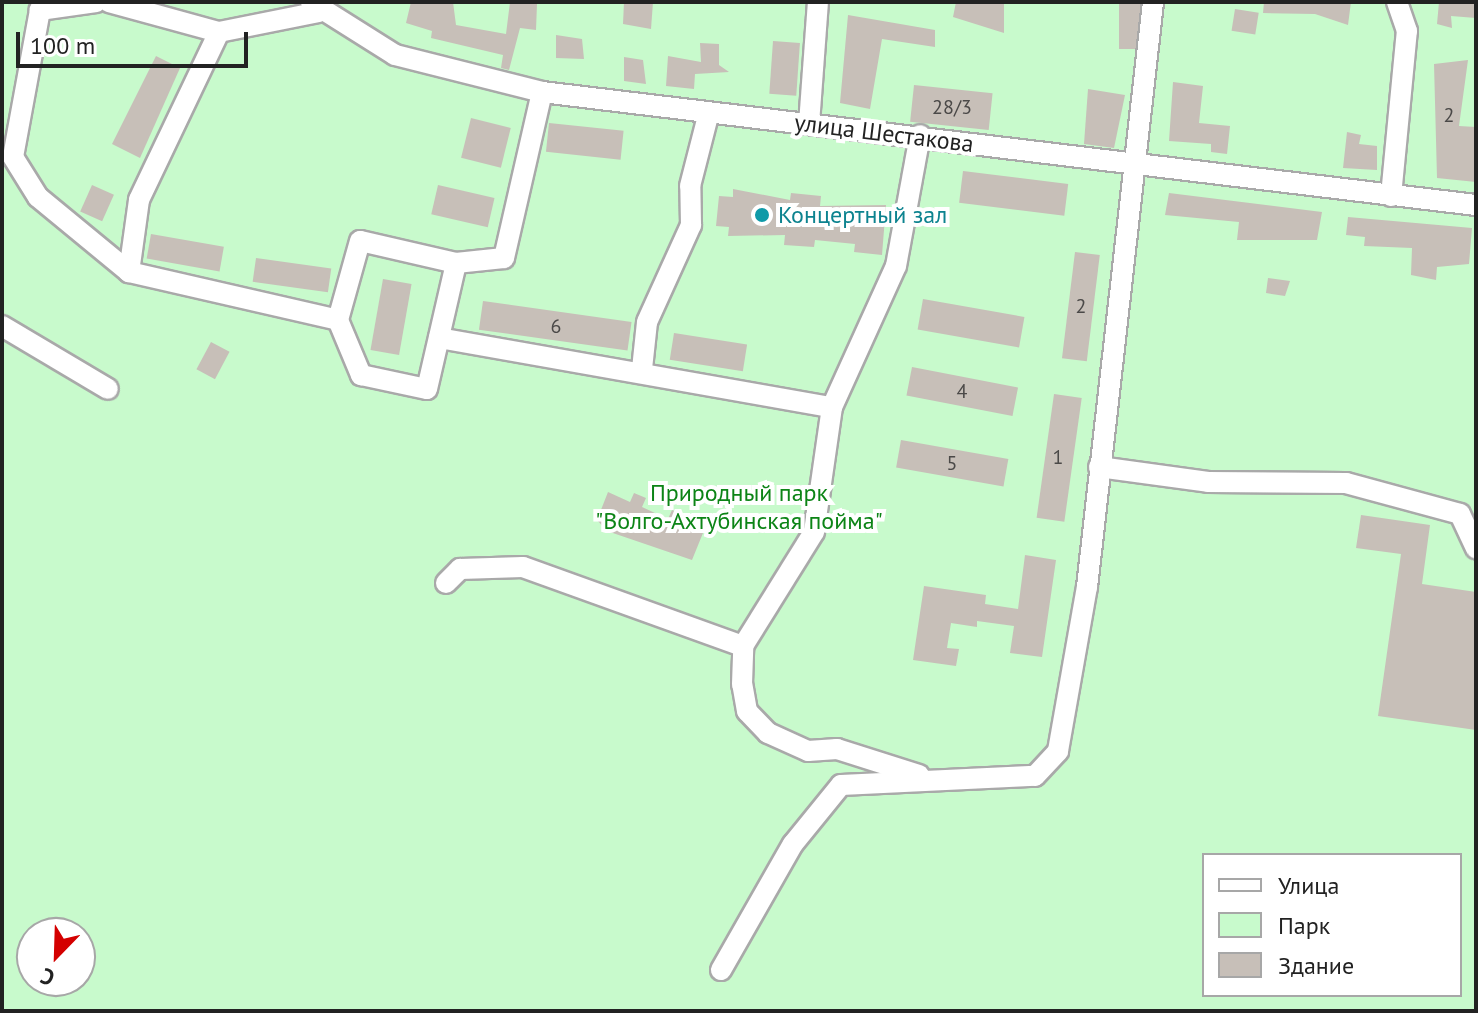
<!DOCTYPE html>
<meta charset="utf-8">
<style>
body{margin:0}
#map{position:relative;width:1478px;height:1013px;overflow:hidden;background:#f2efe9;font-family:"PT Sans",sans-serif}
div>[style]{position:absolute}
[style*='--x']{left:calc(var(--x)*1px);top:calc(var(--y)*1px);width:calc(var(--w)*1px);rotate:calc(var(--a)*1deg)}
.park>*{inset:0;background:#c8facc}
.building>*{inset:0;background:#c7bfb8;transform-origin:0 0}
.roads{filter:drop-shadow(2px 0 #a9a9a9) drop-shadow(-2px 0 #a9a9a9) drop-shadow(0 2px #a9a9a9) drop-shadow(0 -2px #a9a9a9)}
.minor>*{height:20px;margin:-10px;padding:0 10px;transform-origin:10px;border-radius:10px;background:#fff}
.dots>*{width:22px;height:22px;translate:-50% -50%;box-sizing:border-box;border:4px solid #fff;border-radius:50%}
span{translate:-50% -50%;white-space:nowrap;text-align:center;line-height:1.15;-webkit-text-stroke:8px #fff;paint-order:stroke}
.number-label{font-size:20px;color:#4b4948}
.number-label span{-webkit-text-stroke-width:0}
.street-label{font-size:24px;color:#222}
.culture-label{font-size:24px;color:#0d838f}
.left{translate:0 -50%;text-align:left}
.park-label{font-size:24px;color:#0c8416}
.frame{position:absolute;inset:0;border:4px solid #222;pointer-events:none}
.legend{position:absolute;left:1202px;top:853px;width:260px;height:144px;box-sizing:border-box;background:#fff;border:2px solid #a7a7a7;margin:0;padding:10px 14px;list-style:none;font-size:24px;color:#222}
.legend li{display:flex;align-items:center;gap:16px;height:40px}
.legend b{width:40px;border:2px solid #a7a7a7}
.north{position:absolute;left:16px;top:917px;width:80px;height:80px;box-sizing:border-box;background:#fff;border:2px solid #a7a7a7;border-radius:50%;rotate:203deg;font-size:22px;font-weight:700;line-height:32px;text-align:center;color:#222}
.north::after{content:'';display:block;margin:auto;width:28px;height:36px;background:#d40000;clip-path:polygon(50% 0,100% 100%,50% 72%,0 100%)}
.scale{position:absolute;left:16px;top:32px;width:232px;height:36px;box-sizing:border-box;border:4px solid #222;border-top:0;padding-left:10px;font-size:24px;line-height:28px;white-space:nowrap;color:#222;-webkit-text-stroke:6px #fff;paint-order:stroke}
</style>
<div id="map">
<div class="park">
<div style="clip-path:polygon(evenodd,2px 2px,1476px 2px,1476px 1011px,2px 1011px,2px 2px,1204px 855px,1460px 855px,1460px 995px,1204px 995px,1204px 855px,2px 2px,32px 933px,80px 933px,80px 981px,32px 981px,32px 933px)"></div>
</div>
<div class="building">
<div style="clip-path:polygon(411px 2px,453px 2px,456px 25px,506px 34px,510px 2px,530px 2px,537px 4px,536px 30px,520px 28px,509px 70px,501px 68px,503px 55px,431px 38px,432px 31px,406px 23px)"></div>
<div style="clip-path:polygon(624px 2px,653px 2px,651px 29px,623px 24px)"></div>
<div style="clip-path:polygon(956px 2px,1004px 2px,1004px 33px,953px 17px)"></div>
<div style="left:1119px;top:2px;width:21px;height:47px"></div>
<div style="clip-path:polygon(1264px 2px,1351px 2px,1348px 25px,1315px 14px,1263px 13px)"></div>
<div style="clip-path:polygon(1439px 2px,1476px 2px,1476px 18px,1451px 16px,1452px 28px,1437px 24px)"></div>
<div style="left:1235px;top:9px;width:24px;height:22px;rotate:9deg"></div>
<div style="clip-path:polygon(848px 15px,935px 30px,935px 47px,882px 39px,870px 109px,840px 103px)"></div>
<div style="clip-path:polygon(556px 35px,582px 39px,584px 59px,556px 58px)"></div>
<div style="left:773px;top:41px;width:27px;height:53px;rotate:4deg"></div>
<div style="clip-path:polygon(700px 43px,719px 44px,719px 65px,729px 72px,695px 74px,694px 89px,666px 86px,668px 56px,701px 62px)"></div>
<div style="clip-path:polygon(156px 56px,180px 68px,140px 158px,112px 144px)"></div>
<div style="clip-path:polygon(624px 57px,643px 60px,646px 84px,624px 81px)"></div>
<div style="clip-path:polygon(1468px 60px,1459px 126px,1476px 127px,1476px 182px,1437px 178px,1434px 64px)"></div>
<div style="clip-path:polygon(1173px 82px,1203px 86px,1199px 123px,1230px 126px,1227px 154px,1211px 152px,1211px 144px,1169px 141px)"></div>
<div style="left:914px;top:85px;width:79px;height:37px;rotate:6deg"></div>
<div style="clip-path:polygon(1088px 89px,1125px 95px,1114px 148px,1084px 144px)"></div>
<div style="left:471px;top:118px;width:41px;height:41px;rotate:14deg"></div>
<div style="left:549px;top:123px;width:75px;height:29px;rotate:6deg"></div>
<div style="clip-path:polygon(1347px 132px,1361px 135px,1359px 144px,1377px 146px,1377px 170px,1343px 168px)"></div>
<div style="left:963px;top:171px;width:106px;height:32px;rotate:7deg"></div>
<div style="left:92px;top:185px;width:24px;height:29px;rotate:24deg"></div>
<div style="left:438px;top:185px;width:58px;height:30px;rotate:13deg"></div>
<div style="clip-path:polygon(733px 189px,790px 200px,791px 193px,821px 196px,820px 206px,886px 205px,882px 255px,854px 252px,855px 244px,815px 240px,814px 247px,784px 245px,785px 235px,728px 236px,729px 227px,716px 226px,719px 196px,733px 197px)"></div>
<div style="clip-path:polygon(1169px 193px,1322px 212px,1317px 240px,1237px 240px,1239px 222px,1165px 215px)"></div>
<div style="clip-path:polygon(1348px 217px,1472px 228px,1469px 264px,1437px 267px,1436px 280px,1411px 275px,1412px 248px,1364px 246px,1365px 237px,1346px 235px)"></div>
<div style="left:151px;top:234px;width:74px;height:25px;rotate:10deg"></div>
<div style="left:1075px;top:252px;width:25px;height:107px;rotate:7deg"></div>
<div style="left:256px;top:258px;width:76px;height:24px;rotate:8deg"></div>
<div style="clip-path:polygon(1268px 278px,1290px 281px,1285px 296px,1266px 293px)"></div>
<div style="left:383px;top:279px;width:29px;height:72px;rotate:10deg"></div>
<div style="left:923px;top:299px;width:103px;height:31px;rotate:10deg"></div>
<div style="left:483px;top:301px;width:150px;height:29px;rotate:8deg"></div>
<div style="left:674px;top:333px;width:74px;height:27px;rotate:9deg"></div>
<div style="left:211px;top:342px;width:21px;height:31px;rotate:28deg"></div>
<div style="left:912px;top:367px;width:108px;height:29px;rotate:11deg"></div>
<div style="left:1054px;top:394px;width:28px;height:125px;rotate:8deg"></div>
<div style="left:901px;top:440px;width:109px;height:28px;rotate:10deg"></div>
<div style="clip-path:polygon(608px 492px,630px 502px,634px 493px,646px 498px,642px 507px,668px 519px,672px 510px,683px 515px,680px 523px,703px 533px,692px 560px,607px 531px,597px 520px)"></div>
<div style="clip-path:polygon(1361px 515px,1430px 525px,1422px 584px,1476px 592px,1476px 730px,1378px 716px,1401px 554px,1356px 548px)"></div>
<div style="clip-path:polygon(1025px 555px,1056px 560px,1042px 657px,1010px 653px,1014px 626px,977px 621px,977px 627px,951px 623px,947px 648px,959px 649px,956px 666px,913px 660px,924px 586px,986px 595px,985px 604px,1018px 609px)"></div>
</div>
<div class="roads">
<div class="minor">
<div style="--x:96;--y:2;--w:57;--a:171.9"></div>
<div style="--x:40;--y:10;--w:149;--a:100.4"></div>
<div style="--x:13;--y:157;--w:47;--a:58"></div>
<div style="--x:38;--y:197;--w:118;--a:39.5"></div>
<div style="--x:109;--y:2;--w:114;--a:15.3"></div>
<div style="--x:311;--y:2;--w:99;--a:32.2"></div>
<div style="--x:395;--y:55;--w:152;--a:14.1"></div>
<div style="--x:542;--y:92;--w:941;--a:6.9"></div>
<div style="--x:319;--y:12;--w:102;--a:168.7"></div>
<div style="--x:219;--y:32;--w:186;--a:115.5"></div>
<div style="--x:139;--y:200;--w:73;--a:97.9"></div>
<div style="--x:129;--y:272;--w:214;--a:12.9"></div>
<div style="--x:809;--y:124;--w:122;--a:-85.8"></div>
<div style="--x:1391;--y:196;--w:166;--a:-84.5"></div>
<div style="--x:1407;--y:31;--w:31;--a:-109"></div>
<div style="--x:456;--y:263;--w:98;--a:-167.1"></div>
<div style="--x:360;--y:241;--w:82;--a:105.6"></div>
<div style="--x:338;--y:320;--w:60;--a:67.3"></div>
<div style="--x:361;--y:375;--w:67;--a:12"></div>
<div style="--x:427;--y:389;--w:129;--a:-77"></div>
<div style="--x:456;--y:263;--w:48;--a:-5.9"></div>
<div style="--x:504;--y:258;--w:170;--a:-77.1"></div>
<div style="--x:2;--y:326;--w:123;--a:30.7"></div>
<div style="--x:439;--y:338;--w:399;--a:10"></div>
<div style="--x:642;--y:369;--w:47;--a:-83.9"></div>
<div style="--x:647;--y:322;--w:107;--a:-65.6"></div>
<div style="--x:691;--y:225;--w:39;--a:-91"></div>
<div style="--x:690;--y:186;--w:76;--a:-75.6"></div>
<div style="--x:1099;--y:467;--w:110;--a:7.8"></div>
<div style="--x:1208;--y:482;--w:138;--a:0.4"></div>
<div style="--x:1346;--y:483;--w:118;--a:15.2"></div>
<div style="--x:1460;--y:514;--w:38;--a:65"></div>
<div style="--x:446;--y:583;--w:20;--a:-45"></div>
<div style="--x:460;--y:569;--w:63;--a:-1.8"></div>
<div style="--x:523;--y:567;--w:234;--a:19.8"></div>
<div style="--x:919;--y:775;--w:86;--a:-162.4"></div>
<div style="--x:837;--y:749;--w:29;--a:176"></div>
<div style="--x:808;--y:751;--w:44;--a:-155.8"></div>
<div style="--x:768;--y:733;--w:30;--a:-134"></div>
<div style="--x:747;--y:711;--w:27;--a:-100"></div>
<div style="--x:742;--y:684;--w:38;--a:-88"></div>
<div style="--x:743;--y:646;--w:134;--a:-58.1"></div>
<div style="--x:814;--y:532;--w:126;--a:-81.8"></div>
<div style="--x:832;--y:407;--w:155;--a:-65.6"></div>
<div style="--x:896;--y:266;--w:133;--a:-79.6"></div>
<div style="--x:721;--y:970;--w:145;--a:-60.3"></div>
<div style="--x:793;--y:844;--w:76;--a:-50.9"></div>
<div style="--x:841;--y:785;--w:194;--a:-2.7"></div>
<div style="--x:1035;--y:776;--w:34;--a:-47"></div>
<div style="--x:1058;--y:751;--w:167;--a:-80"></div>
<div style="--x:1087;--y:587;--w:589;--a:-83.56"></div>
</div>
</div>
<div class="dots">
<div style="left:762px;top:215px;background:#0f9aa8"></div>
</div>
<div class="number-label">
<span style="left:952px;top:107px">28/3</span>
<span style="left:1449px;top:115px">2</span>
<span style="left:1081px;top:306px">2</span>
<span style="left:556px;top:326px">6</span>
<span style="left:962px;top:391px">4</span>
<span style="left:1058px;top:457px">1</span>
<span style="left:952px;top:463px">5</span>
</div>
<div class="street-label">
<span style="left:884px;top:133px;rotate:7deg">улица Шестакова</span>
</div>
<div class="culture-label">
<span class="left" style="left:778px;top:215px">Концертный зал</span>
</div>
<div class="park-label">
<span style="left:739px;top:507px">Природный парк<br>"Волго-Ахтубинская пойма"</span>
</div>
<div class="frame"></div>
<ul class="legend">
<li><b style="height:10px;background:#fff"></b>Улица</li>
<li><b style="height:22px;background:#c8facc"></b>Парк</li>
<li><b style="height:22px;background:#c7bfb8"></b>Здание</li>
</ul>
<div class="north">С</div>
<div class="scale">100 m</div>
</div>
